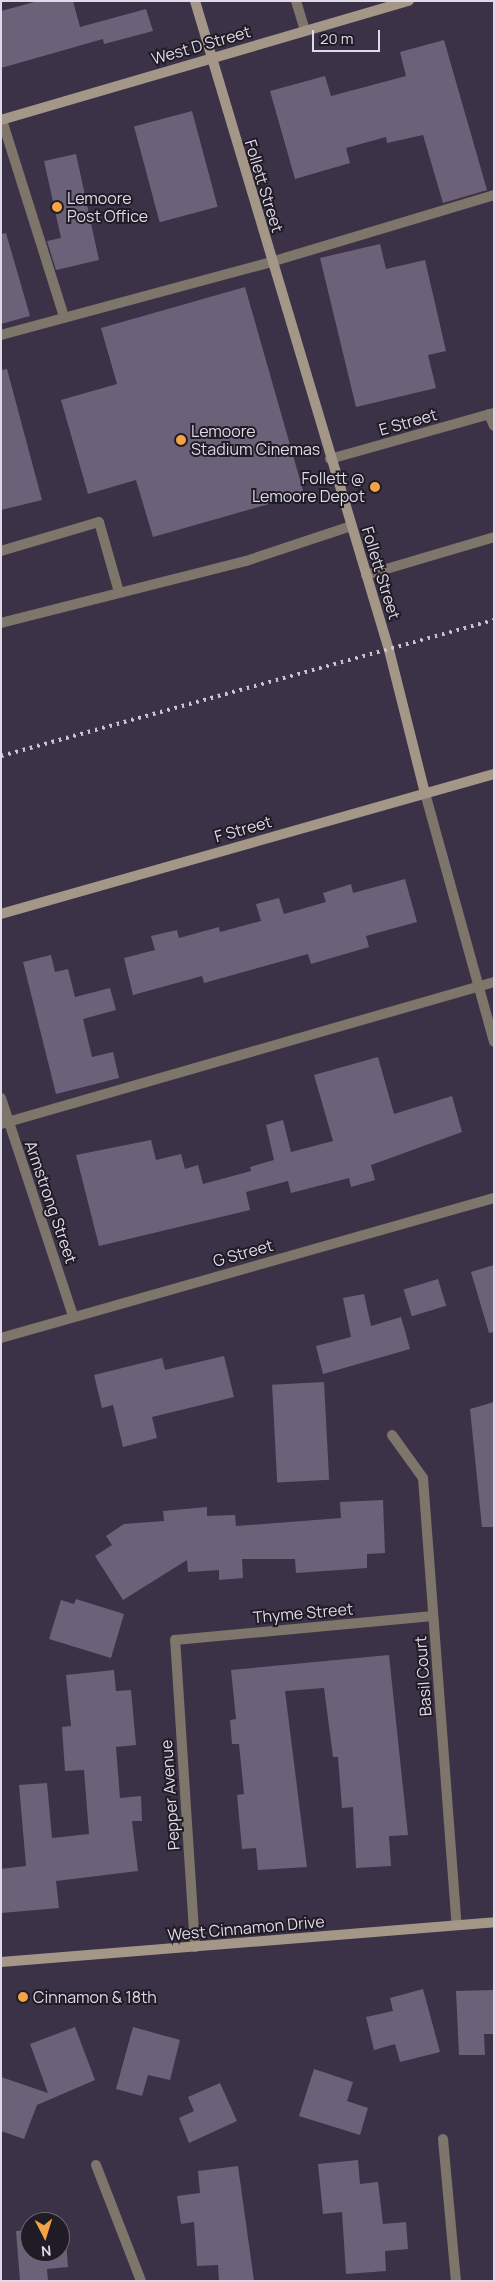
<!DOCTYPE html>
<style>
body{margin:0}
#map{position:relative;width:495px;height:2282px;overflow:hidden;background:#3c3248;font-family:Manrope,sans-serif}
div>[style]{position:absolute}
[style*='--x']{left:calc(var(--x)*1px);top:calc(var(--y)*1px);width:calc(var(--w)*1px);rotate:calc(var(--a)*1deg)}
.building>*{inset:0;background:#6b6179;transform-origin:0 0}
.lane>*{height:10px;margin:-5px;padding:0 5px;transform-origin:5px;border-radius:5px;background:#7e756b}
.street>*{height:10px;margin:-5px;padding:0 5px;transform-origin:5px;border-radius:5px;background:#7e756b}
.secondary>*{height:10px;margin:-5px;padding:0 5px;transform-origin:5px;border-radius:5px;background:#a59788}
.rail>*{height:4px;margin-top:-2px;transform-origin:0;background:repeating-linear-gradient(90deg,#cbc5d3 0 2.5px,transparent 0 7.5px)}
.dots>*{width:14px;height:14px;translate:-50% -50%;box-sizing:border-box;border:2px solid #201c26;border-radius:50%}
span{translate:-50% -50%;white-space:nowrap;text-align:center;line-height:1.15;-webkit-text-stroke:4px #201c26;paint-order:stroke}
.street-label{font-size:16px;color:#dfdae7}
.poi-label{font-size:16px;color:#dfdae7}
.left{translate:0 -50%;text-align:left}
.right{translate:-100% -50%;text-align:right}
.frame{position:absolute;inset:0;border:2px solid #dfdae7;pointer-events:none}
.north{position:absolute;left:20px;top:2212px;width:50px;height:50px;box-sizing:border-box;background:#201c26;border:1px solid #6c6873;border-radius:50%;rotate:175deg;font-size:14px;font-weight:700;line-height:20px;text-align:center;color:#dfdae7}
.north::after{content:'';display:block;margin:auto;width:18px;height:22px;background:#f4a444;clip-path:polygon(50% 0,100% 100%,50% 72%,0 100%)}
.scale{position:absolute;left:312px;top:30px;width:68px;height:22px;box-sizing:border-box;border:2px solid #dfdae7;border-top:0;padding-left:6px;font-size:15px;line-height:18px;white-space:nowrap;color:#dfdae7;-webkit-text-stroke:4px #201c26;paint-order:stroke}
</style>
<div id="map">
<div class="building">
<div style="clip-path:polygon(38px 1px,73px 1px,80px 27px,146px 9px,153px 31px,104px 44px,103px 39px,1px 68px,1px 11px)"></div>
<div style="clip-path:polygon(444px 40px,487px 190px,443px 203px,423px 135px,387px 143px,386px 137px,346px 148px,350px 163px,295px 179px,270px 91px,325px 76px,331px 96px,406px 76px,400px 52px)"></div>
<div style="left:192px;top:111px;width:99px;height:60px;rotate:75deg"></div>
<div style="clip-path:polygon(76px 154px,99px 260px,56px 270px,47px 241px,61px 238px,44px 161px)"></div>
<div style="clip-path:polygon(6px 233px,30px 316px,1px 324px,1px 234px)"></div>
<div style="clip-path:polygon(380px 244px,386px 269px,425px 260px,446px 351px,428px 355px,436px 388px,356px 407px,320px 258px)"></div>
<div style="clip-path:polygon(245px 287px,304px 494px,153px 537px,136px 480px,88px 494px,61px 400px,117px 384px,101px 328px)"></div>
<div style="clip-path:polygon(7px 369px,42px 500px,1px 510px,1px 370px)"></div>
<div style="clip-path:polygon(405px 879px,417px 922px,366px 936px,369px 947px,311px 964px,308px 954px,204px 983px,202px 976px,133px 995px,124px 958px,155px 950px,151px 936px,177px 930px,179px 938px,219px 927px,220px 932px,261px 921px,256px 904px,279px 898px,284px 914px,326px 902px,323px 893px,351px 884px,353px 893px)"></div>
<div style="clip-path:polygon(51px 955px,55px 972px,68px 969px,75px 997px,110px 988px,116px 1010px,83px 1019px,92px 1057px,113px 1052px,119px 1078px,56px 1094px,23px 962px)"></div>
<div style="clip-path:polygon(378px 1057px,394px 1114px,452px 1096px,462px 1132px,371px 1165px,375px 1180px,351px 1187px,349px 1178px,291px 1193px,288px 1181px,246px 1192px,250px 1210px,99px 1246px,76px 1155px,151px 1140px,156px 1160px,181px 1154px,185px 1169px,198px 1165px,203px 1184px,251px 1171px,250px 1167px,274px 1160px,266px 1125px,283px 1120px,291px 1152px,333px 1141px,314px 1075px)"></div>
<div style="clip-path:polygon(494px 1265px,494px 1332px,489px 1333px,471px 1272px)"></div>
<div style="left:438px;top:1279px;width:28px;height:36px;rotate:73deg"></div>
<div style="clip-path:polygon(364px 1294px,371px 1326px,401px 1317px,410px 1349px,323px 1374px,316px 1346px,351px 1337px,343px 1298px)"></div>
<div style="clip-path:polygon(224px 1356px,234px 1397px,152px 1417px,157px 1438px,123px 1447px,113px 1405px,102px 1408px,94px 1375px,162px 1358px,165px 1370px)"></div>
<div style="left:324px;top:1382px;width:98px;height:52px;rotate:87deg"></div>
<div style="clip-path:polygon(494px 1402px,494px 1527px,482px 1527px,470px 1409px)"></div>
<div style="clip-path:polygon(383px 1500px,385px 1553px,367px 1554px,367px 1568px,296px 1573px,295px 1559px,242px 1559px,243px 1578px,219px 1580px,219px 1570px,188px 1572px,187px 1560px,123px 1600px,95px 1556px,112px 1545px,106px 1536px,124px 1524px,164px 1521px,163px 1511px,207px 1507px,207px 1516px,235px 1515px,236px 1526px,341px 1518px,340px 1502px)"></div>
<div style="clip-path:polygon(76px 1599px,124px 1614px,111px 1658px,49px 1639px,61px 1600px,74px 1604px)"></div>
<div style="clip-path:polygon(389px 1655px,408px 1835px,389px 1836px,391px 1866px,356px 1868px,353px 1807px,342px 1808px,338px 1757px,333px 1757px,324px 1688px,285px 1691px,307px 1867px,258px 1870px,256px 1848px,242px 1849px,237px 1795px,244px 1794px,239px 1744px,232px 1744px,230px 1720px,236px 1719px,231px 1670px)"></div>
<div style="clip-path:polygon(114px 1670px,116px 1691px,131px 1690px,136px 1745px,116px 1747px,120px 1798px,141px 1796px,142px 1821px,132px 1821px,138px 1871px,56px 1881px,59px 1908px,1px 1913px,1px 1869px,26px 1866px,19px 1785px,47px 1783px,52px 1838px,89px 1834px,84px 1770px,65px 1771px,62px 1727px,71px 1726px,66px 1675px)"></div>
<div style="clip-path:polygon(423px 1989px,440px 2052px,400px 2062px,395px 2044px,374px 2050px,366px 2017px,393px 2011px,390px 1998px)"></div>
<div style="clip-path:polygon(494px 1990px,494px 2034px,484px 2034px,485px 2055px,459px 2055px,456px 1991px)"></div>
<div style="clip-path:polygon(75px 2027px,95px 2080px,37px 2105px,24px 2139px,1px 2131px,1px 2077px,48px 2093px,30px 2044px)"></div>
<div style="clip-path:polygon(133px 2027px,180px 2040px,170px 2080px,148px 2075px,142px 2096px,116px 2089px)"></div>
<div style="clip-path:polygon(314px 2069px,353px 2082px,347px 2101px,368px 2108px,360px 2135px,299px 2116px)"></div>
<div style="clip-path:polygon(220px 2083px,237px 2121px,189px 2143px,179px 2118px,194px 2111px,188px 2097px)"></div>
<div style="clip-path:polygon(358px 2160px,360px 2184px,378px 2182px,383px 2224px,406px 2222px,408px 2249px,385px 2251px,386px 2271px,346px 2274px,342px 2212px,323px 2214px,318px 2164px)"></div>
<div style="clip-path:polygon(238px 2166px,254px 2281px,219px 2281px,218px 2265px,197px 2266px,194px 2222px,181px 2224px,177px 2196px,200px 2193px,198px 2171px)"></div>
<div style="clip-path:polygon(60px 2227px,65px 2227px,68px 2267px,47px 2269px,48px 2281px,20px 2281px,16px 2231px,30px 2230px,30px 2252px,60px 2252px)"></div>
</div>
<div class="lane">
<div style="--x:296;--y:1;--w:31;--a:73"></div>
<div style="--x:2;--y:120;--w:207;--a:72.5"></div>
<div style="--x:1;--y:335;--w:280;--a:-15.1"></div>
<div style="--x:271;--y:262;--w:233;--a:-16.7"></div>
<div style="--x:489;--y:414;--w:13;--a:67"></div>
<div style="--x:99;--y:522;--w:73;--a:74.1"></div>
<div style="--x:366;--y:575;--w:134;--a:-16.5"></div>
<div style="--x:1;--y:623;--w:253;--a:-14.2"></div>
<div style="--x:246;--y:561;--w:111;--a:-18.4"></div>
<div style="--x:1;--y:1124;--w:513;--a:-16.07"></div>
</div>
<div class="street">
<div style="--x:330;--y:459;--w:170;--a:-15.7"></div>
<div style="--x:1;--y:551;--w:102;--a:-16.5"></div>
<div style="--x:425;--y:793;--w:258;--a:74.5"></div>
<div style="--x:1;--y:1098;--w:230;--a:71.7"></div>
<div style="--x:1;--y:1338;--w:512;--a:-15.85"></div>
<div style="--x:392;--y:1435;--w:53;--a:54.2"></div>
<div style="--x:423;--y:1478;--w:448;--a:85.7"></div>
<div style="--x:195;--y:1947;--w:308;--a:-93.7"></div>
<div style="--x:175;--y:1640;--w:259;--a:-5.3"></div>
<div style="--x:443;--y:2139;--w:143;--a:84.8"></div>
<div style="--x:96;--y:2165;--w:124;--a:68.8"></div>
</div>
<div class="secondary">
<div style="--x:195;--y:1;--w:677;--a:73.36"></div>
<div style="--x:389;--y:650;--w:147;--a:75.9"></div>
<div style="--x:1;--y:120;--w:425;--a:-16.3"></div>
<div style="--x:1;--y:914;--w:512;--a:-15.85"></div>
<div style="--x:1;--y:1962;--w:495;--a:-4.6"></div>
</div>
<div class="rail">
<div style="--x:1;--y:756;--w:511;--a:-15.42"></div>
</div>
<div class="dots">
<div style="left:57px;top:207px;background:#f4a444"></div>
<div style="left:181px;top:440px;background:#f4a444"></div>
<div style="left:375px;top:487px;background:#f4a444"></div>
<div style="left:23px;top:1997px;background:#f4a444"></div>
</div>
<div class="street-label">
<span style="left:201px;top:45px;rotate:-16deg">West D Street</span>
<span style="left:264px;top:186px;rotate:73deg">Follett Street</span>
<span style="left:408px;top:422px;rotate:-16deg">E Street</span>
<span style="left:381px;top:573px;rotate:73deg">Follett Street</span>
<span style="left:243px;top:829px;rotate:-16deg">F Street</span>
<span style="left:51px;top:1202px;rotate:71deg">Armstrong Street</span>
<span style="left:243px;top:1253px;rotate:-16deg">G Street</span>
<span style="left:303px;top:1613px;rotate:-5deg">Thyme Street</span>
<span style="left:423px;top:1676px;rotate:-94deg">Basil Court</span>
<span style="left:170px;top:1795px;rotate:-94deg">Pepper Avenue</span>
<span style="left:246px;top:1928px;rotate:-5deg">West Cinnamon Drive</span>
</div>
<div class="poi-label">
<span class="left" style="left:67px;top:207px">Lemoore<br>Post Office</span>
<span class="left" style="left:191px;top:440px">Lemoore<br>Stadium Cinemas</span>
<span class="right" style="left:365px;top:487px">Follett @<br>Lemoore Depot</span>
<span class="left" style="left:33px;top:1997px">Cinnamon &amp; 18th</span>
</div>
<div class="frame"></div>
<div class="north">N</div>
<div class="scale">20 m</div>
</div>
